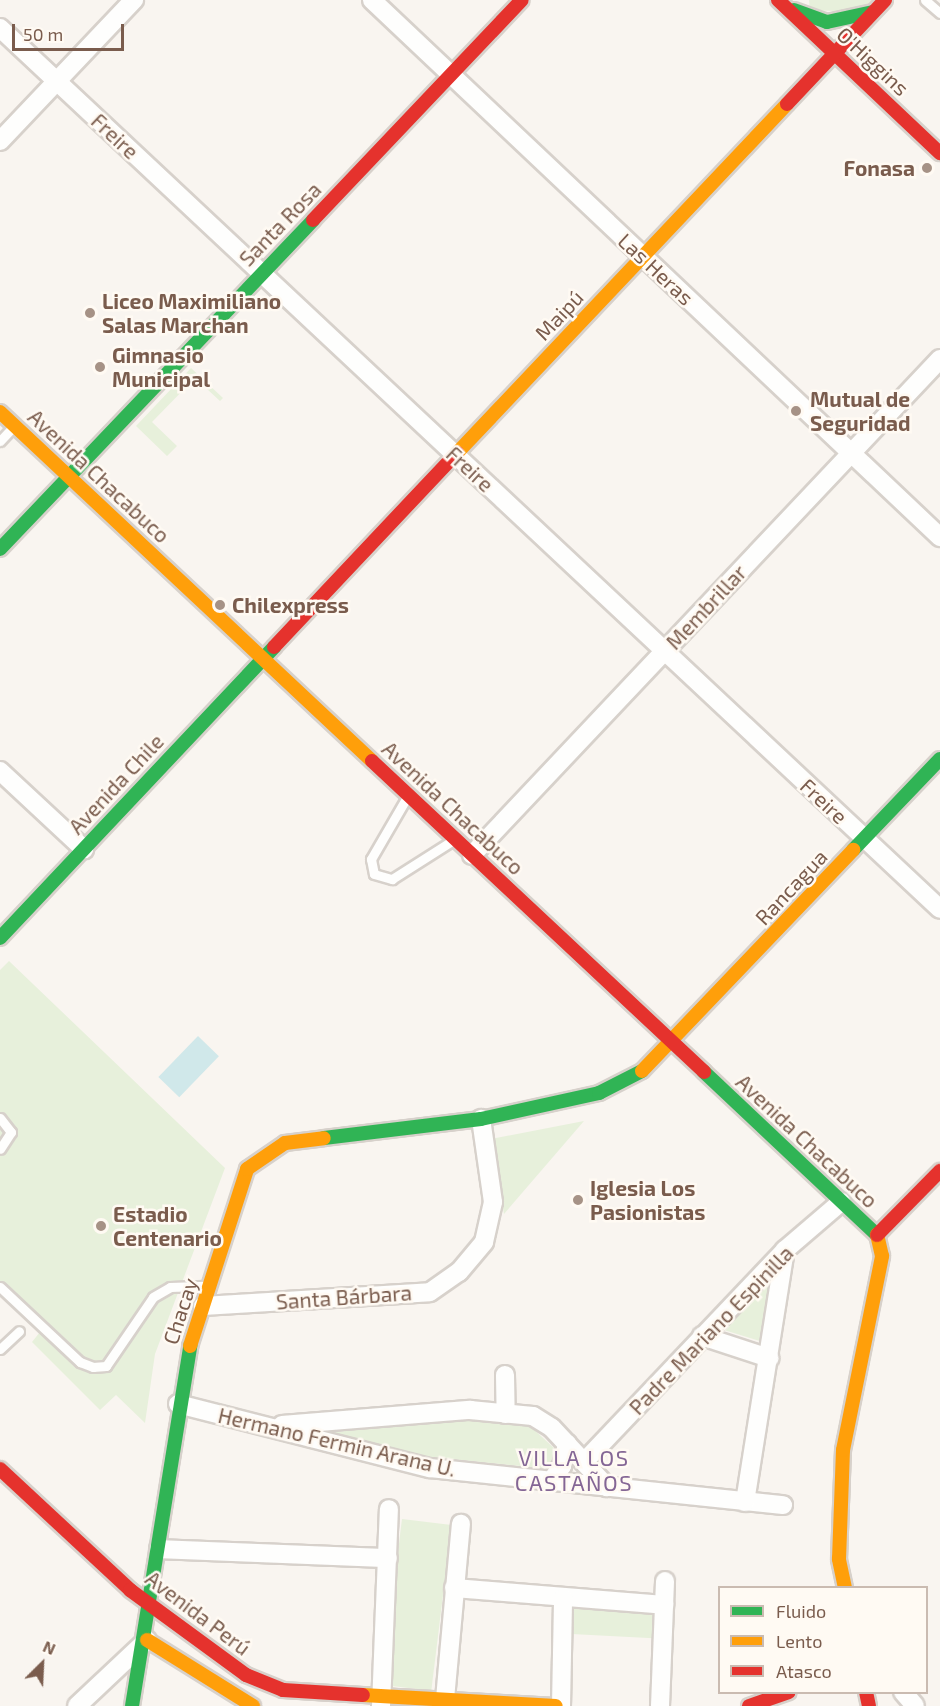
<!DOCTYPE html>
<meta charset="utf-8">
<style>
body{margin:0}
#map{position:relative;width:940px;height:1706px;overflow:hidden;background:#f9f5f0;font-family:"Exo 2",sans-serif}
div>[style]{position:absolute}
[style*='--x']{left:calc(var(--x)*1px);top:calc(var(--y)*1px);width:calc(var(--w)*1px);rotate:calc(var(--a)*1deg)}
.green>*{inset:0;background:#e7f0db;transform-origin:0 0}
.water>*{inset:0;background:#d0e8ea;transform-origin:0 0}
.roads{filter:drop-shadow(2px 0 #d7d1cb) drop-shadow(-2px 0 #d7d1cb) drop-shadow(0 2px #d7d1cb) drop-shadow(0 -2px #d7d1cb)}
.lane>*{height:9px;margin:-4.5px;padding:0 4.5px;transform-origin:4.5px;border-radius:4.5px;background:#fefefd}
.street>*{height:18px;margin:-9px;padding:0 9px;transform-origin:9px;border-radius:9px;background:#fefefd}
.fast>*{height:14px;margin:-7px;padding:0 7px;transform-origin:7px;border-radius:7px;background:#30b455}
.slow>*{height:14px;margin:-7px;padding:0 7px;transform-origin:7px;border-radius:7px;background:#ff9f0a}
.jam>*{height:14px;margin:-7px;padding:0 7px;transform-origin:7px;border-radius:7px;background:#e5322d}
.dots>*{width:16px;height:16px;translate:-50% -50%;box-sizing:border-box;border:3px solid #fffaf3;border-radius:50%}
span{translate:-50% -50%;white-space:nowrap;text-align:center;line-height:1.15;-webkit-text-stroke:5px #fffaf3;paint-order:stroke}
.street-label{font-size:21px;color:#7a5c4d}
.poi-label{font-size:21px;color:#7a5c4d;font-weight:700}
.right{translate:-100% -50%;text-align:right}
.left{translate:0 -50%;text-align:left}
.neighbourhood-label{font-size:22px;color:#846695;letter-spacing:1.5px}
.legend{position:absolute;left:718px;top:1586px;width:210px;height:108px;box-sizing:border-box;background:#fffaf3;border:2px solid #cabbb1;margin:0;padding:8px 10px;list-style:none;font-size:18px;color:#7a5c4d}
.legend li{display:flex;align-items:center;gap:12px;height:30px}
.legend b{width:30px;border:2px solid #cabbb1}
.north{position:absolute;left:12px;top:1634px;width:60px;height:60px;-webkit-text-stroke:4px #fffaf3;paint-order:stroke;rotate:24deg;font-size:16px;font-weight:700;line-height:24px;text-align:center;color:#7a5c4d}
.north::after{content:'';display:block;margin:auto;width:21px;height:27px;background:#7a5c4d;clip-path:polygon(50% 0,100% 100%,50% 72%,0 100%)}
.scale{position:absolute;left:12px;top:24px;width:112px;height:27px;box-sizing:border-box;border:3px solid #7a5c4d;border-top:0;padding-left:8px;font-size:18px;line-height:21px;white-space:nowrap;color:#7a5c4d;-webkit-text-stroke:4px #fffaf3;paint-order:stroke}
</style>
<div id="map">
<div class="green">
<div style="clip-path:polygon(809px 0,873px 0,859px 12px,810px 10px)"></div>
<div style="clip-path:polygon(191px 368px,223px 398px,220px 401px,195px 378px,152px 422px,177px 446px,167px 456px,136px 426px)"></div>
<div style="clip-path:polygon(9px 961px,225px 1168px,155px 1354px,145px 1423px,116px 1395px,100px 1410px,32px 1342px,44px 1327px,0 1285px,0 970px)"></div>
<div style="clip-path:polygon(584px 1121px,504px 1214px,491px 1139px)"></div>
<div style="clip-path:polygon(770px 1283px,763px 1342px,724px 1330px)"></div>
<div style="clip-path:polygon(465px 1418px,529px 1425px,555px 1449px,549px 1469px,431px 1457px,326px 1433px)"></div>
<div style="left:402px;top:1519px;width:50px;height:167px;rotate:7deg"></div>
<div style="left:573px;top:1604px;width:82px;height:30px;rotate:3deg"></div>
</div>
<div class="water">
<div style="left:198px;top:1036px;width:29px;height:57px;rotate:44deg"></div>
</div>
<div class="roads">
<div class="lane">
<div style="--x:925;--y:0;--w:20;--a:41"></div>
<div style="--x:0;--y:441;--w:21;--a:-47"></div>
<div style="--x:407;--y:797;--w:72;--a:120.1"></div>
<div style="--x:371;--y:859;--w:15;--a:79"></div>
<div style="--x:374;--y:874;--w:19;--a:16"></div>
<div style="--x:392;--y:879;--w:75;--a:-32.4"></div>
<div style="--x:0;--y:1118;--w:18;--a:52"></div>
<div style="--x:11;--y:1132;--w:20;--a:123"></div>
<div style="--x:0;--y:1287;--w:110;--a:43.2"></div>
<div style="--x:80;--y:1362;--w:14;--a:21"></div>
<div style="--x:93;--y:1367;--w:13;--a:-4"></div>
<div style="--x:106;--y:1366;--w:83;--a:-55.7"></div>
<div style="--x:153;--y:1297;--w:20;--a:-30"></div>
<div style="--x:170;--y:1287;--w:36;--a:-2"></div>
<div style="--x:0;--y:1349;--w:26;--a:-43"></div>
</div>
<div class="street">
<div style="--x:372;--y:0;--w:782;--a:43.39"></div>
<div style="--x:0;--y:28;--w:1288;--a:43.14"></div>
<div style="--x:0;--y:141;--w:195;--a:-46.5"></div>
<div style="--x:0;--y:771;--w:115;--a:42.9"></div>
<div style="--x:472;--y:855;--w:682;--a:-46.66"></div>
<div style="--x:203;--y:1306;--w:227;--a:-3.5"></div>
<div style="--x:430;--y:1292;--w:35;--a:-35"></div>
<div style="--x:459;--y:1272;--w:39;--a:-50"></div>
<div style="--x:484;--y:1242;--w:41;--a:-77.3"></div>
<div style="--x:493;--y:1202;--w:84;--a:-98.2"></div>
<div style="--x:702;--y:1336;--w:71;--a:18.2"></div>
<div style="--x:505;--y:1375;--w:39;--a:89"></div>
<div style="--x:178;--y:1404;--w:260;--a:14.3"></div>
<div style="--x:430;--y:1468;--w:355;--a:6"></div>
<div style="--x:282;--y:1425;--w:189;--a:-4.6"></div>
<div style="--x:470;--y:1410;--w:63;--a:5.4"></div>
<div style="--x:533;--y:1416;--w:22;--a:32"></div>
<div style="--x:552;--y:1428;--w:81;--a:47"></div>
<div style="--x:584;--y:1462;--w:292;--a:-46.5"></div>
<div style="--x:785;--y:1250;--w:74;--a:-40.6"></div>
<div style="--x:551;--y:1481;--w:19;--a:-54"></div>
<div style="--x:562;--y:1466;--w:23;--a:-77"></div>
<div style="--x:745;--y:1502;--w:255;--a:-81"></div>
<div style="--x:159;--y:1549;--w:229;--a:2.3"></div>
<div style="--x:454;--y:1588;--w:211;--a:4.6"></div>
<div style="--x:903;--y:1692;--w:18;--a:49"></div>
<div style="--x:445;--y:1699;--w:176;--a:-84.8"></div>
<div style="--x:77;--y:1706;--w:96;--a:-43.3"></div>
<div style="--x:381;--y:1706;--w:197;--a:-87.7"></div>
<div style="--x:561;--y:1706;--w:108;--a:-88.9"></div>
<div style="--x:660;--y:1706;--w:125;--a:-87.7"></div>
</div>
<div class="fast">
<div style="--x:794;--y:10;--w:35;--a:20"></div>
<div style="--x:827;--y:22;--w:47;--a:-12.3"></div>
<div style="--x:0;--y:549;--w:454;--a:-46.4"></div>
<div style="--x:853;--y:850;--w:126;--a:-46.3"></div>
<div style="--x:0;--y:938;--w:400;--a:-46.7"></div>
<div style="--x:704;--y:1072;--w:238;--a:43.3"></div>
<div style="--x:324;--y:1138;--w:158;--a:-6.9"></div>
<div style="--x:481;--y:1119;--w:121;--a:-12.4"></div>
<div style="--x:599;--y:1093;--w:48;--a:-27.1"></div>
<div style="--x:132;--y:1706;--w:365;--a:-80.8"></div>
</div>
<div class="slow">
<div style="--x:0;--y:412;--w:510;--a:43.17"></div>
<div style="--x:457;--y:453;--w:480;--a:-46.6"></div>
<div style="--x:642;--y:1071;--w:306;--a:-46.3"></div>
<div style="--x:190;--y:1346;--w:186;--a:-72.1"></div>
<div style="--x:247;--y:1169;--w:46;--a:-34.4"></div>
<div style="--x:285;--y:1143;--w:39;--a:-7"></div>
<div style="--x:845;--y:1588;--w:30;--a:-102"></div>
<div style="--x:839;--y:1559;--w:109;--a:-87.9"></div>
<div style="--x:843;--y:1450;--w:198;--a:-78.6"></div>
<div style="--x:882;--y:1256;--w:22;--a:-103"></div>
<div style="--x:147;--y:1640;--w:125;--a:31.9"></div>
<div style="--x:363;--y:1695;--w:193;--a:3.3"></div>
</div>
<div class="jam">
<div style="--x:778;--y:0;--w:223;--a:43.4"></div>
<div style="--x:787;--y:104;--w:143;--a:-46.7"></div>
<div style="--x:313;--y:220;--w:303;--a:-46.5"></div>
<div style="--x:274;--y:647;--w:267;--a:-46.7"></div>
<div style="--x:372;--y:761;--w:455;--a:43.1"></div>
<div style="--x:877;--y:1235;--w:90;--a:-45.5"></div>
<div style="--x:0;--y:1469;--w:178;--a:42.9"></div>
<div style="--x:130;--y:1590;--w:144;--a:36.2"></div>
<div style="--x:246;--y:1675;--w:40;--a:22"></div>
<div style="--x:283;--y:1690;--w:80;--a:3.6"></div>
<div style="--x:866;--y:1692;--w:14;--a:78"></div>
<div style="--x:749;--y:1706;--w:42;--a:-19.3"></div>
</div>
</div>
<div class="dots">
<div style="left:927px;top:168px;background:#a69286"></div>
<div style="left:90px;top:313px;background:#a69286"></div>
<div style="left:100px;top:367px;background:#a69286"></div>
<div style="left:796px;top:411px;background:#a69286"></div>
<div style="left:220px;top:605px;background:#a69286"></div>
<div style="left:578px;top:1200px;background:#a69286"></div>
<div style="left:101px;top:1226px;background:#a69286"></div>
</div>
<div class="street-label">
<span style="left:873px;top:61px;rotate:43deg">O'Higgins</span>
<span style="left:115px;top:136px;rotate:43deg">Freire</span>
<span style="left:280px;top:224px;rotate:-46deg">Santa Rosa</span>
<span style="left:656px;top:269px;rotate:43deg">Las Heras</span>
<span style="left:559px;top:315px;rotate:-47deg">Maipú</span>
<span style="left:470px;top:469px;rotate:43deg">Freire</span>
<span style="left:99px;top:476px;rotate:43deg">Avenida Chacabuco</span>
<span style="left:706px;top:607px;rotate:-47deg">Membrillar</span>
<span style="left:116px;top:784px;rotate:-47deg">Avenida Chile</span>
<span style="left:824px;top:801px;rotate:43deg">Freire</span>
<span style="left:453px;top:808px;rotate:43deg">Avenida Chacabuco</span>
<span style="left:791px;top:887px;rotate:-47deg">Rancagua</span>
<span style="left:807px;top:1141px;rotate:43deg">Avenida Chacabuco</span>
<span style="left:344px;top:1297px;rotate:-4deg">Santa Bárbara</span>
<span style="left:180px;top:1311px;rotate:-72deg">Chacay</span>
<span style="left:711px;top:1330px;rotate:-46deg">Padre Mariano Espinilla</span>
<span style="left:337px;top:1442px;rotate:13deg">Hermano Fermin Arana U.</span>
<span style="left:198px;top:1613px;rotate:37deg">Avenida Perú</span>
</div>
<div class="poi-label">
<span class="right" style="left:915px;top:168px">Fonasa</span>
<span class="left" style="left:102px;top:313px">Liceo Maximiliano<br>Salas Marchan</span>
<span class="left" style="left:112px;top:367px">Gimnasio<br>Municipal</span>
<span class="left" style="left:810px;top:411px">Mutual de<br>Seguridad</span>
<span class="left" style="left:232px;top:605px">Chilexpress</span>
<span class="left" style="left:590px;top:1200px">Iglesia Los<br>Pasionistas</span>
<span class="left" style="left:113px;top:1226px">Estadio<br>Centenario</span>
</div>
<div class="neighbourhood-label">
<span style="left:574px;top:1470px">VILLA LOS<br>CASTAÑOS</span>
</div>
<ul class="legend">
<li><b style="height:8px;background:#30b455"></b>Fluido</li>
<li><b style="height:8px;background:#ff9f0a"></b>Lento</li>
<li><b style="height:8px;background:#e5322d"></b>Atasco</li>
</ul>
<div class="north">N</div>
<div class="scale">50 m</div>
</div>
